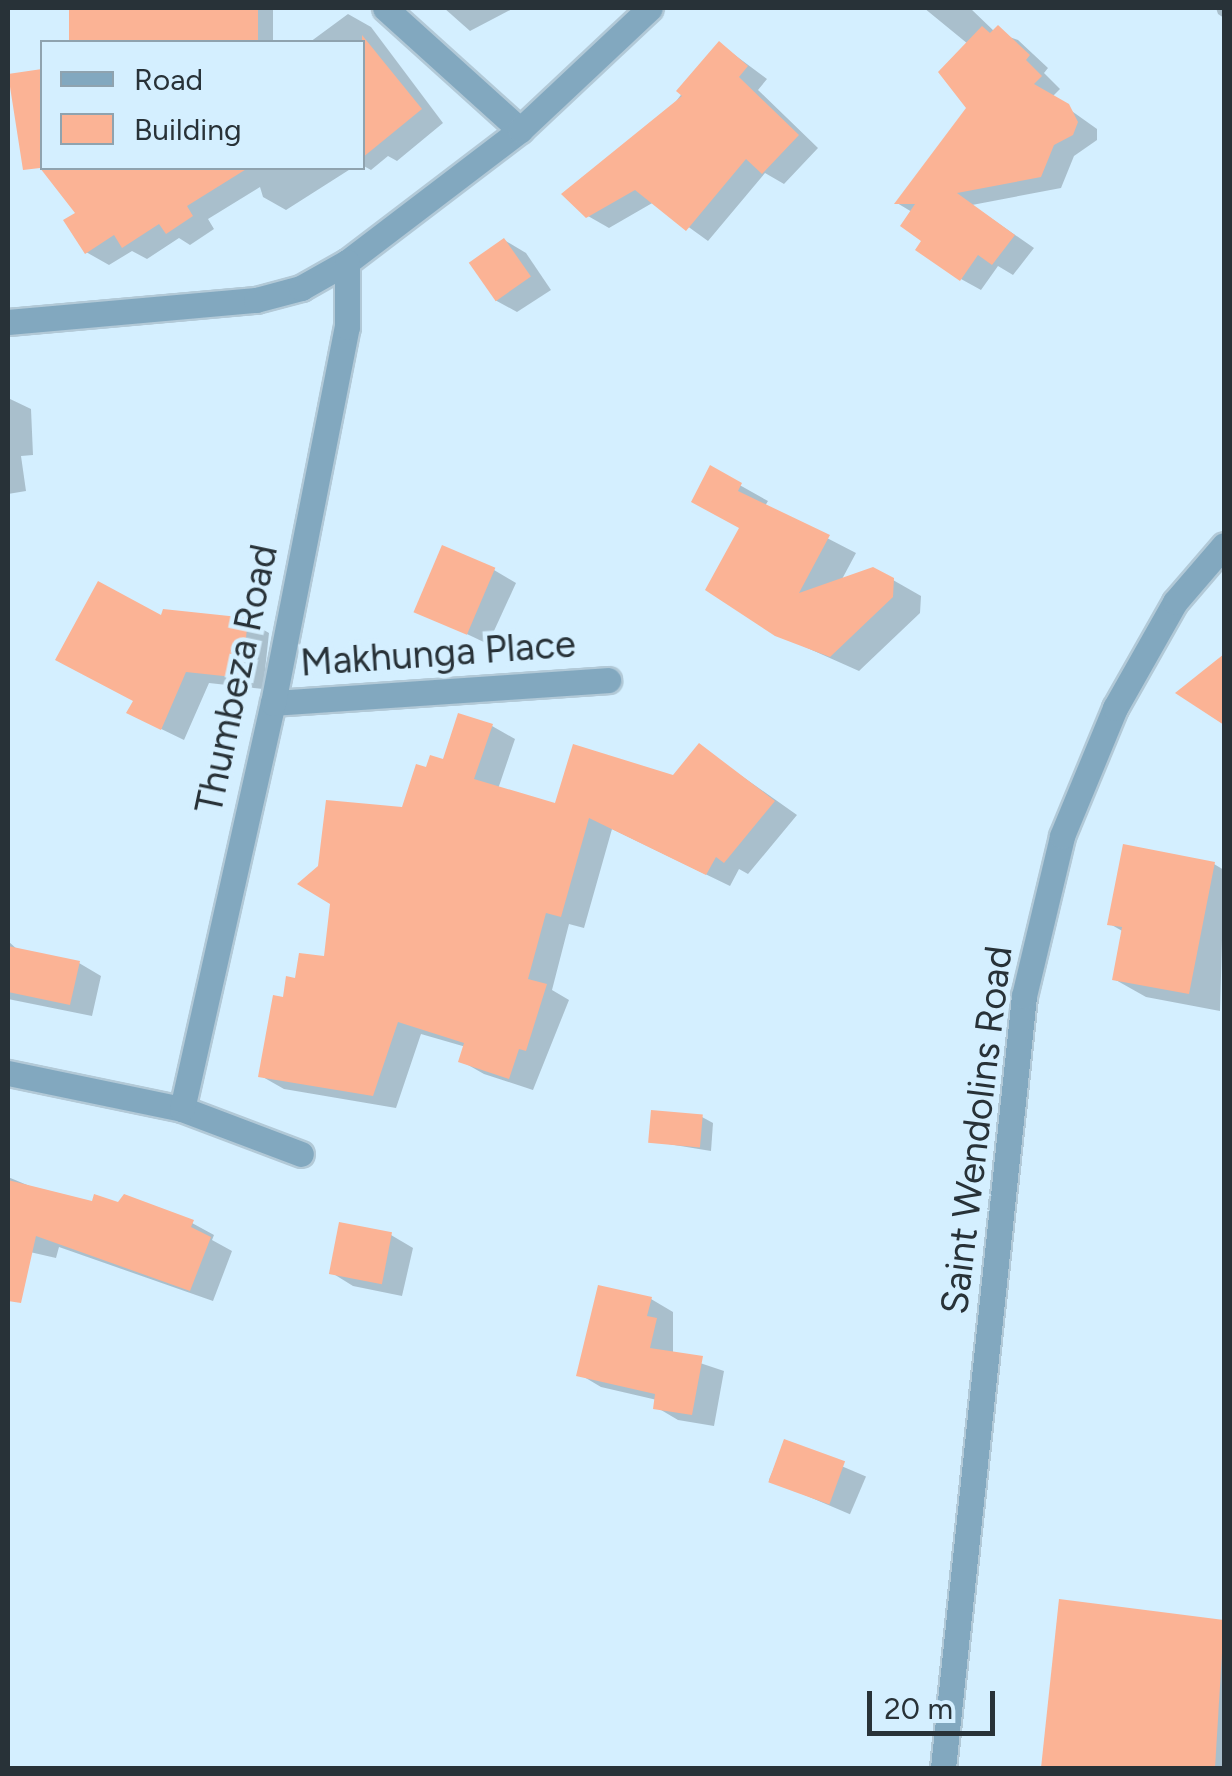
<!DOCTYPE html>
<style>
body{margin:0}
#map{position:relative;width:1232px;height:1776px;overflow:hidden;background:#d4efff;font-family:Figtree,sans-serif}
div>[style]{position:absolute}
[style*='--x']{left:calc(var(--x)*1px);top:calc(var(--y)*1px);width:calc(var(--w)*1px);rotate:calc(var(--a)*1deg)}
.shadow>*{inset:0;background:#0003;transform-origin:0 0}
.building>*{inset:0;background:#fbb395;transform-origin:0 0}
.roads{filter:drop-shadow(2px 0 #b2c9d7) drop-shadow(-2px 0 #b2c9d7) drop-shadow(0 2px #b2c9d7) drop-shadow(0 -2px #b2c9d7)}
.minor>*{height:25px;margin:-12.5px;padding:0 12.5px;transform-origin:12.5px;border-radius:12.5px;background:#82a8bf}
span{translate:-50% -50%;white-space:nowrap;text-align:center;line-height:1.15;-webkit-text-stroke:9px #d4efff;paint-order:stroke}
.street-label{font-size:38px;color:#283238}
.frame{position:absolute;inset:0;border:10px solid #283238;pointer-events:none}
.legend{position:absolute;left:40px;top:40px;width:325px;height:130px;box-sizing:border-box;background:#d4efff;border:2px solid #8fa3af;margin:0;padding:12px 18px;list-style:none;font-size:30px;color:#283238}
.legend li{display:flex;align-items:center;gap:20px;height:50px}
.legend b{width:50px;border:2px solid #8fa3af}
.scale{position:absolute;left:867px;top:1691px;width:128px;height:45px;box-sizing:border-box;border:5px solid #283238;border-top:0;padding-left:12px;font-size:30px;line-height:35px;white-space:nowrap;color:#283238;-webkit-text-stroke:8px #d4efff;paint-order:stroke}
</style>
<div id="map">
<div class="shadow">
<div style="left:71px;top:8px;width:202px;height:34px"></div>
<div style="clip-path:polygon(444px 8px,514px 8px,470px 31px)"></div>
<div style="clip-path:polygon(924px 8px,970px 8px,995px 32px,1018px 40px,1048px 68px,1044px 73px,1060px 89px,1052px 97px,1097px 129px,1097px 140px,1074px 156px,1061px 188px,972px 205px,1034px 248px,1013px 275px,998px 266px,981px 290px,961px 279px,925px 241px,912px 212px,897px 203px,969px 108px,968px 44px)"></div>
<div style="clip-path:polygon(1216px 8px,1224px 8px,1224px 18px,1218px 14px)"></div>
<div style="clip-path:polygon(348px 14px,371px 27px,443px 123px,397px 161px,388px 156px,371px 170px,362px 165px,362px 42px,310px 42px)"></div>
<div style="clip-path:polygon(720px 44px,767px 79px,758px 90px,818px 148px,784px 184px,765px 173px,708px 241px,654px 202px,609px 228px,588px 216px)"></div>
<div style="clip-path:polygon(51px 168px,352px 168px,286px 210px,263px 197px,260px 187px,208px 219px,214px 229px,190px 245px,179px 238px,147px 259px,132px 251px,109px 265px,86px 252px,78px 213px)"></div>
<div style="clip-path:polygon(504px 240px,526px 253px,551px 290px,517px 312px,495px 300px)"></div>
<div style="clip-path:polygon(8px 398px,31px 409px,33px 455px,21px 456px,26px 491px,8px 494px)"></div>
<div style="clip-path:polygon(711px 469px,768px 501px,765px 506px,856px 553px,841px 581px,893px 580px,921px 596px,920px 613px,859px 671px,776px 634px,742px 528px)"></div>
<div style="clip-path:polygon(494px 570px,516px 583px,488px 644px,416px 610px)"></div>
<div style="clip-path:polygon(163px 618px,247px 620px,269px 633px,263px 689px,209px 683px,184px 740px,151px 724px)"></div>
<div style="clip-path:polygon(492px 726px,515px 739px,498px 789px,557px 806px,674px 778px,699px 746px,797px 815px,748px 874px,739px 869px,730px 886px,612px 829px,584px 928px,569px 924px,552px 990px,569px 1000px,533px 1090px,484px 1074px,461px 1061px,466px 1047px,421px 1034px,396px 1108px,284px 1089px,261px 1076px,285px 999px,326px 959px,427px 770px)"></div>
<div style="clip-path:polygon(1214px 864px,1224px 870px,1220px 1011px,1146px 997px,1114px 979px,1124px 932px,1110px 924px)"></div>
<div style="clip-path:polygon(8px 941px,19px 951px,79px 963px,101px 976px,92px 1016px,8px 999px)"></div>
<div style="clip-path:polygon(702px 1117px,713px 1123px,711px 1151px,650px 1141px)"></div>
<div style="clip-path:polygon(8px 1177px,44px 1192px,192px 1223px,214px 1235px,212px 1240px,232px 1251px,213px 1301px,59px 1247px,56px 1258px,8px 1247px)"></div>
<div style="clip-path:polygon(391px 1235px,413px 1248px,402px 1296px,353px 1286px,332px 1273px)"></div>
<div style="clip-path:polygon(651px 1299px,673px 1312px,673px 1354px,724px 1371px,714px 1426px,678px 1420px,656px 1407px,657px 1400px,601px 1387px,579px 1374px)"></div>
<div style="left:785px;top:1442px;width:88px;height:41px;rotate:23deg"></div>
<div style="clip-path:polygon(1062px 1602px,1224px 1621px,1224px 1768px,1043px 1768px)"></div>
</div>
<div class="building">
<div style="left:69px;top:8px;width:189px;height:34px"></div>
<div style="clip-path:polygon(998px 25px,1030px 55px,1026px 60px,1042px 76px,1034px 84px,1069px 104px,1078px 122px,1073px 135px,1054px 145px,1041px 177px,957px 193px,1015px 235px,992px 265px,978px 255px,960px 281px,915px 250px,921px 241px,900px 226px,915px 204px,894px 204px,966px 108px,938px 72px,982px 26px,990px 33px)"></div>
<div style="clip-path:polygon(362px 35px,422px 109px,362px 158px)"></div>
<div style="clip-path:polygon(719px 41px,748px 66px,739px 77px,799px 135px,762px 174px,746px 159px,686px 231px,635px 190px,586px 218px,561px 194px,682px 96px,676px 91px)"></div>
<div style="clip-path:polygon(42px 69px,42px 168px,248px 168px,187px 206px,193px 216px,166px 234px,159px 224px,122px 248px,114px 235px,85px 254px,63px 220px,75px 213px,40px 168px,23px 170px,8px 74px)"></div>
<div style="left:504px;top:238px;width:47px;height:43px;rotate:55deg"></div>
<div style="clip-path:polygon(710px 465px,742px 483px,738px 491px,830px 535px,799px 593px,873px 567px,894px 578px,893px 597px,830px 657px,775px 636px,705px 590px,739px 528px,691px 502px)"></div>
<div style="left:442px;top:545px;width:58px;height:73px;rotate:23deg"></div>
<div style="clip-path:polygon(98px 581px,161px 615px,163px 609px,248px 618px,242px 678px,186px 672px,161px 730px,126px 713px,133px 701px,55px 660px)"></div>
<div style="clip-path:polygon(1224px 654px,1224px 725px,1175px 693px)"></div>
<div style="clip-path:polygon(458px 713px,493px 724px,474px 779px,555px 803px,573px 744px,673px 775px,699px 743px,775px 801px,724px 863px,716px 857px,706px 875px,589px 818px,561px 917px,546px 913px,528px 979px,547px 984px,526px 1051px,519px 1049px,509px 1079px,458px 1062px,464px 1043px,398px 1022px,373px 1096px,258px 1077px,273px 995px,283px 997px,286px 976px,295px 978px,299px 953px,324px 956px,330px 904px,297px 884px,318px 866px,326px 800px,402px 807px,416px 764px,426px 767px,430px 755px,443px 759px)"></div>
<div style="clip-path:polygon(1123px 844px,1215px 862px,1189px 994px,1112px 980px,1122px 927px,1107px 925px)"></div>
<div style="clip-path:polygon(8px 946px,80px 961px,70px 1005px,8px 992px)"></div>
<div style="left:651px;top:1110px;width:52px;height:33px;rotate:5deg"></div>
<div style="clip-path:polygon(8px 1180px,92px 1201px,94px 1194px,118px 1202px,124px 1194px,194px 1220px,191px 1227px,211px 1237px,190px 1291px,36px 1236px,21px 1303px,8px 1301px)"></div>
<div style="left:339px;top:1222px;width:54px;height:53px;rotate:11deg"></div>
<div style="clip-path:polygon(598px 1285px,652px 1297px,647px 1316px,657px 1318px,650px 1348px,703px 1356px,692px 1415px,653px 1409px,655px 1394px,576px 1376px)"></div>
<div style="left:784px;top:1439px;width:65px;height:46px;rotate:20deg"></div>
<div style="clip-path:polygon(1059px 1599px,1224px 1620px,1215px 1768px,1041px 1768px)"></div>
</div>
<div class="roads">
<div class="minor">
<div style="--x:385;--y:8;--w:182;--a:42.1"></div>
<div style="--x:8;--y:322;--w:249;--a:-5.1"></div>
<div style="--x:256;--y:300;--w:47;--a:-14.9"></div>
<div style="--x:301;--y:288;--w:53;--a:-29.5"></div>
<div style="--x:347;--y:262;--w:218;--a:-37.3"></div>
<div style="--x:520;--y:130;--w:178;--a:-43.2"></div>
<div style="--x:273;--y:703;--w:336;--a:-3.9"></div>
<div style="--x:8;--y:1073;--w:178;--a:11.7"></div>
<div style="--x:182;--y:1109;--w:127;--a:20.7"></div>
<div style="--x:182;--y:1109;--w:416;--a:-77.4"></div>
<div style="--x:273;--y:703;--w:383;--a:-78.9"></div>
<div style="--x:347;--y:327;--w:65;--a:-90"></div>
<div style="--x:943;--y:1768;--w:776;--a:-84.01"></div>
<div style="--x:1024;--y:996;--w:164;--a:-76.6"></div>
<div style="--x:1062;--y:836;--w:139;--a:-67.5"></div>
<div style="--x:1115;--y:708;--w:122;--a:-60.5"></div>
<div style="--x:1175;--y:602;--w:75;--a:-49.3"></div>
</div>
</div>
<div class="street-label">
<span style="left:438px;top:654px;rotate:-4deg">Makhunga Place</span>
<span style="left:237px;top:679px;rotate:-78deg">Thumbeza Road</span>
<span style="left:977px;top:1130px;rotate:-83deg">Saint Wendolins Road</span>
</div>
<div class="frame"></div>
<ul class="legend">
<li><b style="height:12px;background:#82a8bf"></b>Road</li>
<li><b style="height:28px;background:#fbb395"></b>Building</li>
</ul>
<div class="scale">20 m</div>
</div>
